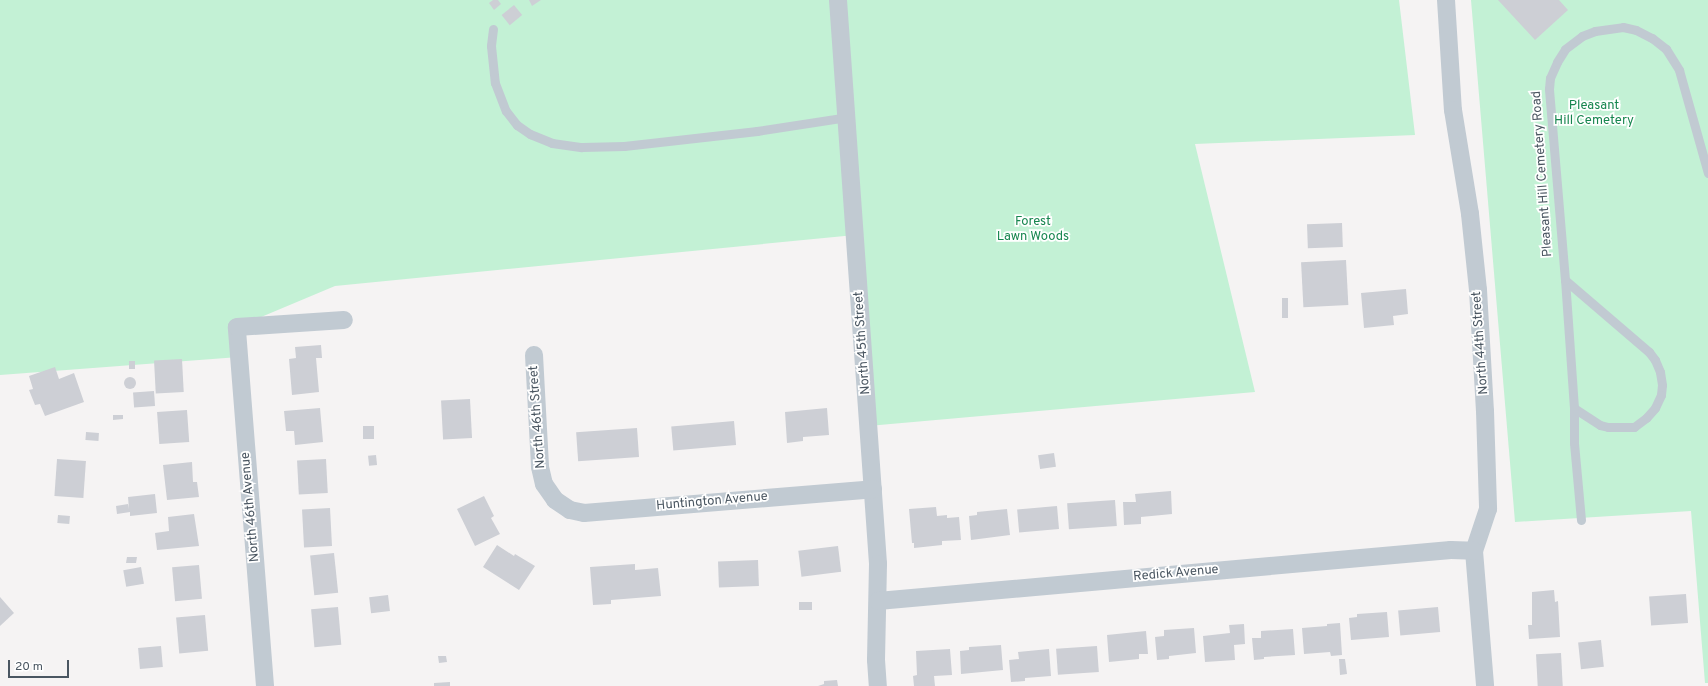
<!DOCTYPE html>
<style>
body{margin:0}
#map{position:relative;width:1708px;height:686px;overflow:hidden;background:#f5f3f3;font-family:Overpass,sans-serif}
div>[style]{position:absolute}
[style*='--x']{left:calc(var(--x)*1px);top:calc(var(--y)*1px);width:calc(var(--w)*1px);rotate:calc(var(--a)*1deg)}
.green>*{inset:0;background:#c3f1d5}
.building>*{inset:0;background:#cdcfd5;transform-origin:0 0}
.round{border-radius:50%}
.lane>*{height:9px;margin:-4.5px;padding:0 4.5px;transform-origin:4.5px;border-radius:4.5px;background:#c1cad2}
.street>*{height:18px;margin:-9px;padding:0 9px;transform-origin:9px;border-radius:9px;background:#c1cad2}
span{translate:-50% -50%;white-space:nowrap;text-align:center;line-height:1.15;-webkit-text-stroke:3.5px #fff;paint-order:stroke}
.park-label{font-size:13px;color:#17864f}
.street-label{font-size:13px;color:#4a5661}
.scale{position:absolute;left:8px;top:660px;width:61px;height:18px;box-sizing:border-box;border:2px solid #4a5661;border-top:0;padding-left:5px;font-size:12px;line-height:14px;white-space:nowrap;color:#4a5661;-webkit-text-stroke:3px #fff;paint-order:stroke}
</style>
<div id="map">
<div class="green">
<div style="clip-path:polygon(0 0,1399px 0,1415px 135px,1195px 144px,1255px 392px,868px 426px,855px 235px,335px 286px,237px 327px,239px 357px,0 375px)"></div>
<div style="clip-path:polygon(1471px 0,1708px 0,1708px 683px,1705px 683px,1691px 511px,1515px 522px)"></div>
</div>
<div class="building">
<div style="clip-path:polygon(493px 0,498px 0,501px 4px,494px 10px,489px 3px)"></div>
<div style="clip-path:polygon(529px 0,541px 0,532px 6px)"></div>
<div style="clip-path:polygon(1498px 0,1559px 0,1568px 10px,1535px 40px)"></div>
<div style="left:514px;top:5px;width:13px;height:16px;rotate:51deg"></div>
<div style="left:1342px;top:223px;width:24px;height:35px;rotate:88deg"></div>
<div style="left:1346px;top:260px;width:45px;height:45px;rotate:87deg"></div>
<div style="clip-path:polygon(1406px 289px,1408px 314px,1393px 316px,1394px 325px,1364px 328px,1361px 293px)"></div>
<div style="left:1282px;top:298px;width:6px;height:20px"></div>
<div style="clip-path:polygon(321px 345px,322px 358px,316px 358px,319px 392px,292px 395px,289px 359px,296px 358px,295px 347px)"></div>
<div style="left:182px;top:359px;width:33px;height:28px;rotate:87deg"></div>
<div style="left:129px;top:361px;width:6px;height:8px"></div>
<div style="clip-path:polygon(55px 367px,59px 379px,74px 373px,84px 402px,45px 416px,40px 404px,35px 405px,29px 390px,33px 389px,29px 376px)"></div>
<div class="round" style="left:124px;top:377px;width:12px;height:12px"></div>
<div style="left:154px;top:391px;width:15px;height:21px;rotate:86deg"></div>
<div style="left:470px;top:399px;width:39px;height:29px;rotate:87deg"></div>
<div style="clip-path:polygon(320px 408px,323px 442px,295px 445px,294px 431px,286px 431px,284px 411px)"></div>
<div style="clip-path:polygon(827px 408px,829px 435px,803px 437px,803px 441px,787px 443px,785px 412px)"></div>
<div style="left:187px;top:410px;width:32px;height:30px;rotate:86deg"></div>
<div style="clip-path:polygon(113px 415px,123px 415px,123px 419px,113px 420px)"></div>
<div style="left:734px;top:421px;width:24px;height:63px;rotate:85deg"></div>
<div style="left:363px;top:426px;width:11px;height:13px"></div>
<div style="left:637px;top:428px;width:29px;height:61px;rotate:86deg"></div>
<div style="left:86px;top:432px;width:13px;height:8px;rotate:4deg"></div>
<div style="left:1054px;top:453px;width:14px;height:16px;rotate:82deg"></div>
<div style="left:376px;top:455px;width:10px;height:8px;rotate:84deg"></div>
<div style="left:57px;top:459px;width:29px;height:37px;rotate:4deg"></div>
<div style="left:326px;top:459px;width:34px;height:29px;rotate:87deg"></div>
<div style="clip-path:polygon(192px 462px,193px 482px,197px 482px,199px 497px,167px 500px,163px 465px)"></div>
<div style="clip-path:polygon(1171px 491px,1172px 514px,1141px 517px,1141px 524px,1124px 525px,1123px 502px,1136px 502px,1135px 494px)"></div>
<div style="clip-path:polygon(155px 494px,157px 513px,130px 516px,130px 512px,117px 514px,116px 506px,128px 504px,129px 509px,128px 497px)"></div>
<div style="clip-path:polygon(484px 496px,494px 516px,491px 518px,500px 534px,475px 546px,457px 509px)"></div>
<div style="left:1115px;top:500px;width:26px;height:48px;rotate:86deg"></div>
<div style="left:1057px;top:506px;width:23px;height:40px;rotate:85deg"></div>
<div style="clip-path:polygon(936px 507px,937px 516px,947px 515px,947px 518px,959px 517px,961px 540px,942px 541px,942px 545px,914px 548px,914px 543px,912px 543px,909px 509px)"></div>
<div style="left:330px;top:508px;width:38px;height:28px;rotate:87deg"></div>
<div style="clip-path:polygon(1007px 509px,1010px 535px,971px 540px,969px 516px,977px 515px,977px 512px)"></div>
<div style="clip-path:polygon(194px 514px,199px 546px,157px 550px,155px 533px,169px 531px,168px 517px)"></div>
<div style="left:58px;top:515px;width:12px;height:8px;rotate:5deg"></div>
<div style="clip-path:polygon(497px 545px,514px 556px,515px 554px,535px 566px,519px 590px,483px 567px)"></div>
<div style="left:838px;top:546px;width:26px;height:40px;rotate:83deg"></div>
<div style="left:334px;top:553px;width:40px;height:24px;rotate:84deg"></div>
<div style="clip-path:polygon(127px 557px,137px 557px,136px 563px,126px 563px)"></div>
<div style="left:758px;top:560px;width:26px;height:40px;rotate:88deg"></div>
<div style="clip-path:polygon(635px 564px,635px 570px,658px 568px,661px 596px,611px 600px,611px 604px,593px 605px,590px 567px)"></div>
<div style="left:199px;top:565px;width:34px;height:27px;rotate:85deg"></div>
<div style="left:141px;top:567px;width:17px;height:18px;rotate:80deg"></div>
<div style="clip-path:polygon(1554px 590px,1555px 602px,1558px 601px,1560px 637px,1529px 639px,1528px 625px,1532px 625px,1532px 592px)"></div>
<div style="left:1686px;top:594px;width:29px;height:37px;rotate:86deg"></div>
<div style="left:388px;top:595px;width:16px;height:19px;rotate:83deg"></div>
<div style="clip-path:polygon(0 597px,14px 613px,0 626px)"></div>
<div style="left:812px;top:602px;width:8px;height:13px;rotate:90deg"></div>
<div style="left:338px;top:607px;width:38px;height:27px;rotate:85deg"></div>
<div style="left:1438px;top:607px;width:25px;height:40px;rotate:85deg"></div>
<div style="clip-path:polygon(1387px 612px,1389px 637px,1351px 640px,1349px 618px,1357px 617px,1357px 614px)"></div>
<div style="left:205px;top:615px;width:36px;height:29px;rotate:85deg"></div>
<div style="clip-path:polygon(1340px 623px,1342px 655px,1331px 656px,1330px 652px,1304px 654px,1302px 628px,1327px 626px,1327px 624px)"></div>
<div style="clip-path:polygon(1244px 624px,1245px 644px,1234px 645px,1235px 660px,1205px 662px,1203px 636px,1230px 633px,1229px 625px)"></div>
<div style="clip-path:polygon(1194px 628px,1196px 653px,1169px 656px,1169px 659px,1157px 660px,1155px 637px,1164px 636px,1164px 630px)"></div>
<div style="clip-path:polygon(1293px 629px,1295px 655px,1264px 657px,1264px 659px,1254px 660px,1252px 638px,1261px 638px,1261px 631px)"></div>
<div style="clip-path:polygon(1146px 631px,1148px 654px,1139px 654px,1139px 659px,1109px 662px,1107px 635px)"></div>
<div style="left:1601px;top:640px;width:27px;height:23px;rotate:84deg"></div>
<div style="clip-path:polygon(1001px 645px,1003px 670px,961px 674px,960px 651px,969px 650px,969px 647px)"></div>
<div style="left:161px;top:646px;width:21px;height:23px;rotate:85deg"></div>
<div style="left:1097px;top:646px;width:26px;height:41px;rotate:86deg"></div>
<div style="clip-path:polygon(950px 649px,952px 675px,934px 676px,935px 686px,914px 686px,913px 676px,917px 675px,916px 651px)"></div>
<div style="clip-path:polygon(1049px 649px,1051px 676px,1025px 678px,1025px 681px,1011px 682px,1009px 660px,1019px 659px,1018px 652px)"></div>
<div style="left:1561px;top:653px;width:33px;height:25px;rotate:87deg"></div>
<div style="clip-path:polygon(438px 656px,446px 656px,447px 662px,439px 663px)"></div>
<div style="clip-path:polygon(1339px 659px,1345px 659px,1347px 674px,1340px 675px)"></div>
<div style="clip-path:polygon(837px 680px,838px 686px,818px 686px,824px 684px,824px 681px)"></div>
<div style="clip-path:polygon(450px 682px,450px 686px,434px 686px,434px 683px)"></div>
</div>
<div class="lane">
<div style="--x:493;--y:29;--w:17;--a:97"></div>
<div style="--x:491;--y:46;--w:37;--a:84"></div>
<div style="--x:495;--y:83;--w:30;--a:69"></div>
<div style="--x:506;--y:111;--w:18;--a:52"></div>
<div style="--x:517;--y:125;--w:16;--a:35"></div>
<div style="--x:530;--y:134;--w:24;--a:22"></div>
<div style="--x:552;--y:143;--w:30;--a:8"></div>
<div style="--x:582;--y:147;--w:42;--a:-1.4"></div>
<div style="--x:624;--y:146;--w:134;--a:-6.4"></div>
<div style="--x:757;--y:131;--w:91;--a:-8.8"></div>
<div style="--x:1565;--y:280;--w:111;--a:40.6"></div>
<div style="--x:1649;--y:352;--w:10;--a:53"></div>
<div style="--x:1655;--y:360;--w:13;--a:67"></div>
<div style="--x:1660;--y:372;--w:13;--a:81"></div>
<div style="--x:1662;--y:385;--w:10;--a:96"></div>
<div style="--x:1661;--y:395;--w:14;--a:115"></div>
<div style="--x:1655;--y:408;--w:13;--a:132"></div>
<div style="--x:1646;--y:418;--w:15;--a:143"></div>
<div style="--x:1634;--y:427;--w:26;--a:180"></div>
<div style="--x:1608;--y:427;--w:8;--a:-166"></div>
<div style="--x:1600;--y:425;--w:31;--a:-147"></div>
<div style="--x:1581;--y:520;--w:77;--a:-95.2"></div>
<div style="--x:1574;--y:443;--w:35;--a:-90"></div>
<div style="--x:1574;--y:408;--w:128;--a:-94"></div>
<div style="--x:1565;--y:280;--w:192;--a:-94.8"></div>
<div style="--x:1549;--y:89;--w:11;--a:-85"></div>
<div style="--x:1550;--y:78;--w:17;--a:-66"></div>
<div style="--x:1557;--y:62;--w:15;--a:-58"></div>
<div style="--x:1565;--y:49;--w:21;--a:-37"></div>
<div style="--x:1582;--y:36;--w:14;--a:-21"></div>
<div style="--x:1595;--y:31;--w:28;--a:-8"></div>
<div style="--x:1623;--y:27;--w:13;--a:13"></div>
<div style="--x:1636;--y:30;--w:18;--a:27"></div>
<div style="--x:1652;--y:38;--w:18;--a:38"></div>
<div style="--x:1666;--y:49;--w:25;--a:58"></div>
<div style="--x:1679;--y:70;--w:107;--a:74.3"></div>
</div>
<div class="street">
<div style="--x:838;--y:0;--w:565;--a:85.94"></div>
<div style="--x:878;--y:564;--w:96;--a:91.2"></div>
<div style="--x:876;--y:660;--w:26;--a:86"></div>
<div style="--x:1446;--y:0;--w:110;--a:86.4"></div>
<div style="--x:1453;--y:110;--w:105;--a:80.7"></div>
<div style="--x:1470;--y:214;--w:76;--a:84"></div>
<div style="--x:1478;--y:290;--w:121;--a:86.7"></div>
<div style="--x:1485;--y:411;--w:98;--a:88.2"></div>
<div style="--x:1488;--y:509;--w:44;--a:108.4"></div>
<div style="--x:1474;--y:551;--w:135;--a:85.3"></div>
<div style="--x:534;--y:355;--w:112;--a:86.9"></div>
<div style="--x:540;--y:467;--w:17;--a:77"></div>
<div style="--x:544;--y:484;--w:19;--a:55"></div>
<div style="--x:555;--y:500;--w:18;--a:34"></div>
<div style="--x:570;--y:510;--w:14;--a:12"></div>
<div style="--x:584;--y:513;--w:290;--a:-4.7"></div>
<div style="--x:878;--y:601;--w:575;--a:-5.09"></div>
<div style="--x:1451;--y:550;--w:23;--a:2"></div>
<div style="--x:265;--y:686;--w:360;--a:-94.5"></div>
<div style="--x:237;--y:327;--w:107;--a:-3.7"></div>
</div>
<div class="park-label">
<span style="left:1594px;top:114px">Pleasant<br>Hill Cemetery</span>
<span style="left:1033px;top:230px">Forest<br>Lawn Woods</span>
</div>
<div class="street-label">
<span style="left:1543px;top:174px;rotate:-94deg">Pleasant Hill Cemetery Road</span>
<span style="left:863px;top:343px;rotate:-94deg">North 45th Street</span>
<span style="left:1481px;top:343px;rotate:-94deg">North 44th Street</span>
<span style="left:538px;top:417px;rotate:-94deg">North 46th Street</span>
<span style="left:712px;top:502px;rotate:-5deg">Huntington Avenue</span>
<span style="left:251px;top:507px;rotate:-95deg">North 46th Avenue</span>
<span style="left:1176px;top:574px;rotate:-5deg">Redick Avenue</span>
</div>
<div class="scale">20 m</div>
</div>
